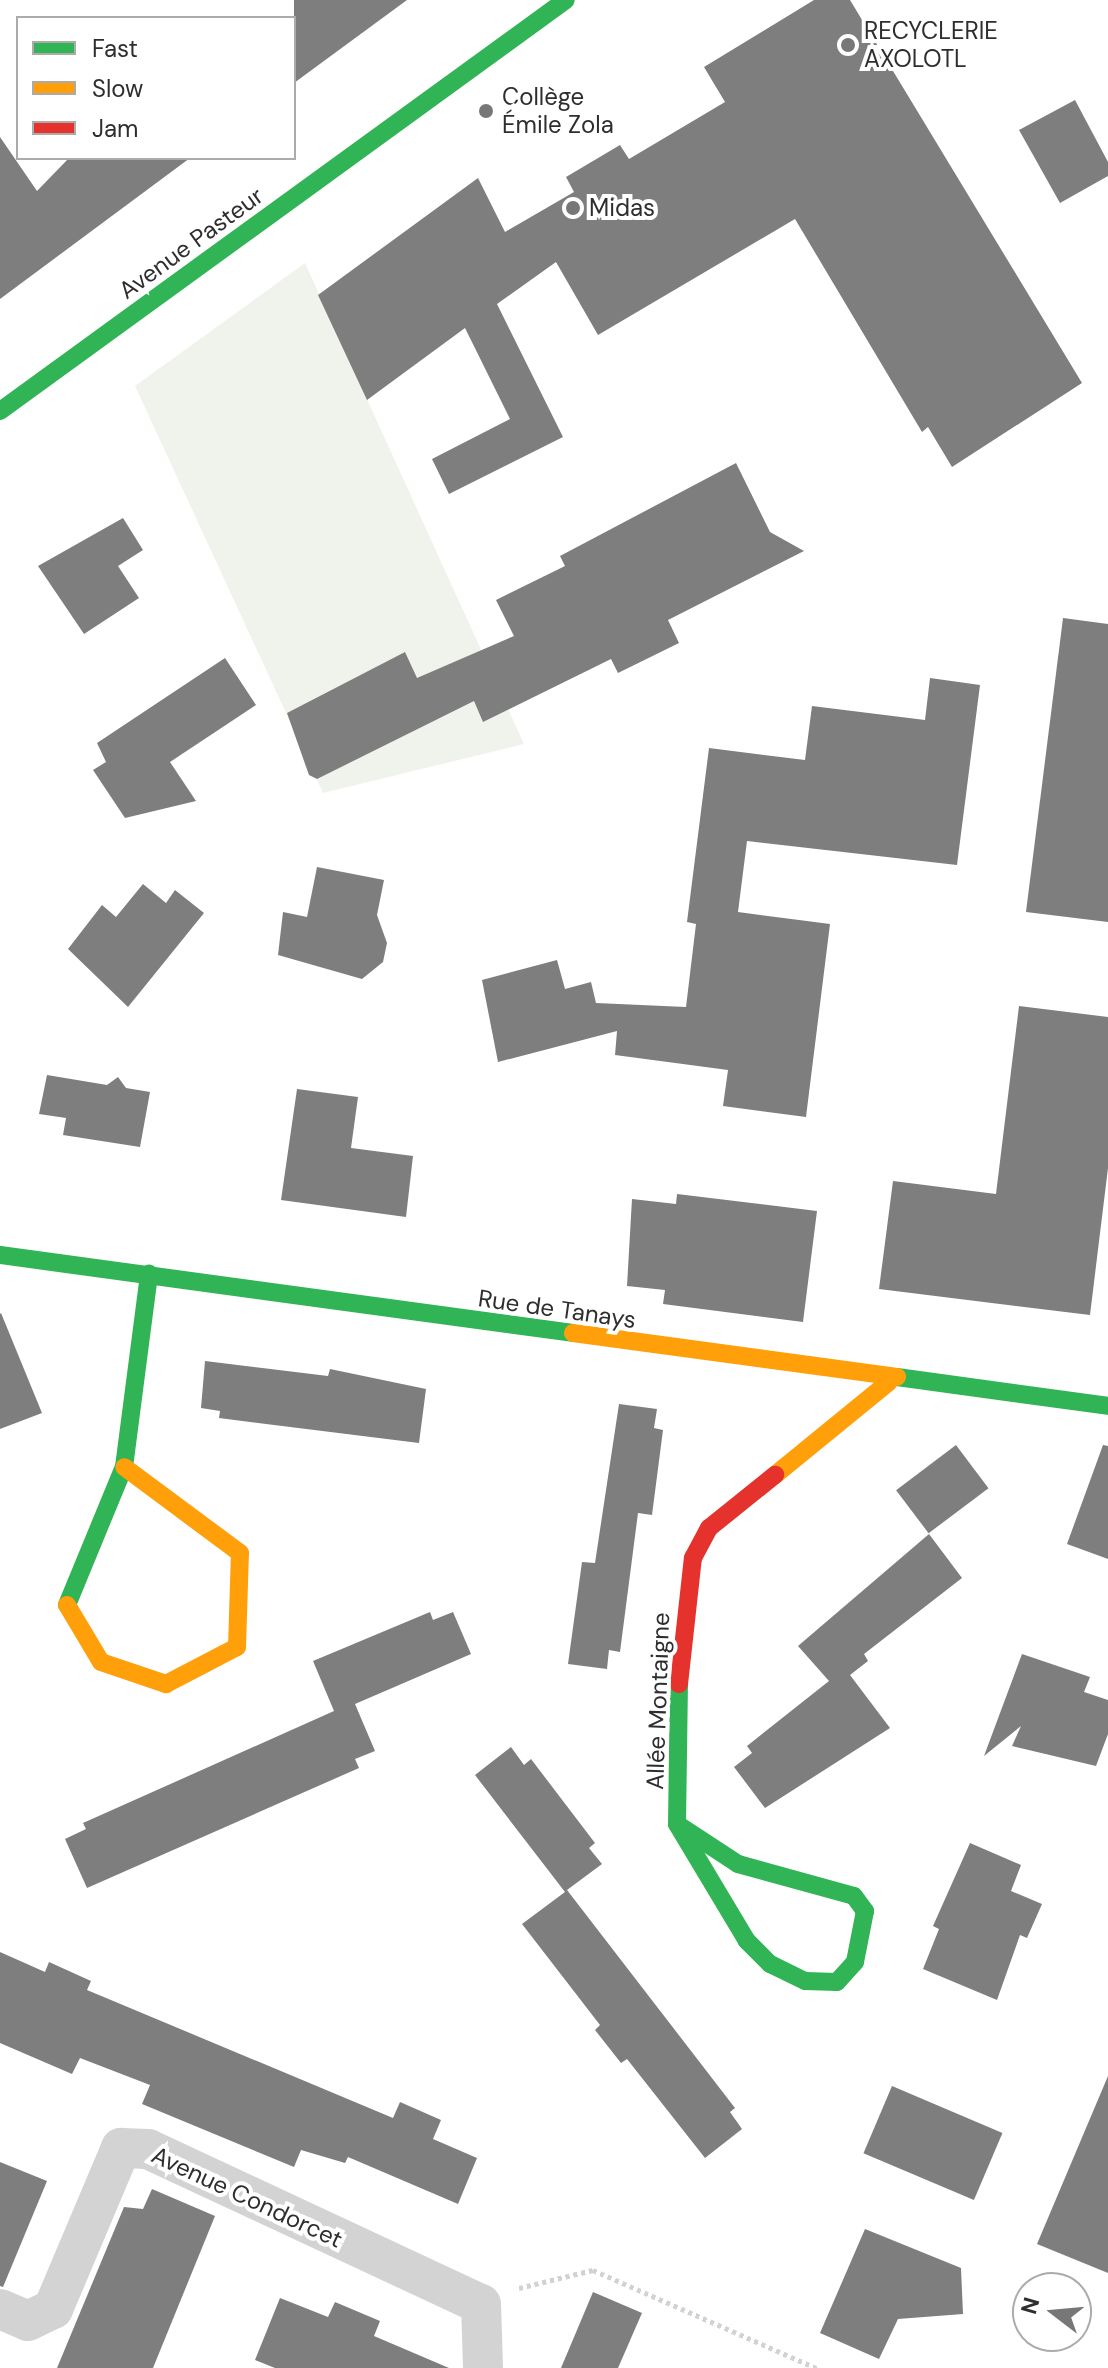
<!DOCTYPE html>
<meta charset="utf-8">
<style>
body{margin:0}
#map{position:relative;width:1108px;height:2368px;overflow:hidden;background:#fff;font-family:"DM Sans",sans-serif}
div>[style]{position:absolute}
[style*='--x']{left:calc(var(--x)*1px);top:calc(var(--y)*1px);width:calc(var(--w)*1px);rotate:calc(var(--a)*1deg)}
.green>*{inset:0;background:#f0f3ec}
.building>*{inset:0;background:#7e7e7e;transform-origin:0 0}
.path>*{height:5px;margin-top:-2.5px;transform-origin:0;background:repeating-linear-gradient(90deg,#d2d2d2 0 4px,transparent 0 8px)}
.street>*{height:40px;margin:-20px;padding:0 20px;transform-origin:20px;border-radius:20px;background:#d3d3d3}
.fast>*{height:18px;margin:-9px;padding:0 9px;transform-origin:9px;border-radius:9px;background:#30b455}
.slow>*{height:18px;margin:-9px;padding:0 9px;transform-origin:9px;border-radius:9px;background:#ff9f0a}
.jam>*{height:18px;margin:-9px;padding:0 9px;transform-origin:9px;border-radius:9px;background:#e5322d}
.dots>*{width:22px;height:22px;translate:-50% -50%;box-sizing:border-box;border:4px solid #fff;border-radius:50%}
span{translate:-50% -50%;white-space:nowrap;text-align:center;line-height:1.15;-webkit-text-stroke:8px #fff;paint-order:stroke}
.poi-label{font-size:24px;color:#2e2e2e}
.left{translate:0 -50%;text-align:left}
.street-label{font-size:24px;color:#2e2e2e}
.legend{position:absolute;left:16px;top:16px;width:280px;height:144px;box-sizing:border-box;background:#fff;border:2px solid #ababab;margin:0;padding:10px 14px;list-style:none;font-size:24px;color:#2e2e2e}
.legend li{display:flex;align-items:center;gap:16px;height:40px}
.legend b{width:40px;border:2px solid #ababab}
.north{position:absolute;left:1012px;top:2272px;width:80px;height:80px;box-sizing:border-box;background:#fff;border:2px solid #ababab;border-radius:50%;rotate:286deg;font-size:22px;font-weight:700;line-height:32px;text-align:center;color:#2e2e2e}
.north::after{content:'';display:block;margin:auto;width:28px;height:36px;background:#777;clip-path:polygon(50% 0,100% 100%,50% 72%,0 100%)}
</style>
<div id="map">
<div class="green">
<div style="clip-path:polygon(305px 263px,524px 744px,323px 793px,135px 386px)"></div>
</div>
<div class="building">
<div style="clip-path:polygon(294px 0,407px 0,294px 83px)"></div>
<div style="clip-path:polygon(814px 0,850px 0,1082px 383px,952px 467px,928px 427px,922px 432px,795px 219px,598px 335px,556px 262px,497px 304px,563px 437px,449px 494px,432px 459px,510px 419px,465px 328px,367px 400px,318px 295px,478px 178px,505px 232px,574px 192px,566px 177px,620px 145px,629px 159px,725px 102px,704px 67px)"></div>
<div style="clip-path:polygon(1075px 100px,1108px 162px,1108px 176px,1060px 203px,1019px 130px)"></div>
<div style="clip-path:polygon(0 137px,37px 191px,69px 158px,190px 158px,0 299px)"></div>
<div style="clip-path:polygon(736px 463px,770px 532px,804px 551px,668px 620px,679px 643px,618px 673px,611px 659px,483px 722px,474px 701px,317px 779px,309px 775px,287px 713px,405px 652px,417px 678px,514px 636px,496px 600px,565px 566px,560px 556px)"></div>
<div style="clip-path:polygon(123px 518px,143px 550px,118px 566px,139px 598px,84px 634px,38px 566px)"></div>
<div style="clip-path:polygon(1063px 618px,1108px 624px,1108px 922px,1026px 912px)"></div>
<div style="clip-path:polygon(225px 658px,256px 705px,170px 762px,196px 801px,125px 818px,93px 770px,106px 762px,97px 743px)"></div>
<div style="clip-path:polygon(930px 678px,980px 685px,957px 865px,747px 841px,738px 912px,830px 924px,806px 1117px,723px 1106px,728px 1070px,615px 1055px,617px 1031px,498px 1062px,482px 980px,557px 960px,565px 989px,591px 982px,596px 1003px,686px 1007px,696px 924px,687px 922px,709px 748px,805px 760px,812px 706px,925px 720px)"></div>
<div style="clip-path:polygon(317px 867px,384px 880px,377px 915px,387px 943px,383px 962px,362px 979px,278px 955px,283px 912px,307px 917px)"></div>
<div style="clip-path:polygon(143px 884px,166px 903px,175px 890px,204px 913px,128px 1007px,68px 949px,102px 905px,116px 917px)"></div>
<div style="clip-path:polygon(1019px 1006px,1108px 1017px,1108px 1168px,1090px 1315px,879px 1289px,893px 1181px,996px 1194px)"></div>
<div style="clip-path:polygon(47px 1075px,107px 1085px,118px 1077px,126px 1088px,150px 1092px,140px 1147px,63px 1135px,66px 1118px,39px 1114px)"></div>
<div style="clip-path:polygon(297px 1089px,358px 1097px,351px 1148px,413px 1156px,406px 1217px,281px 1200px)"></div>
<div style="clip-path:polygon(677px 1194px,817px 1211px,803px 1322px,663px 1304px,665px 1290px,627px 1286px,632px 1199px,676px 1204px)"></div>
<div style="clip-path:polygon(1px 1313px,42px 1413px,0 1429px,0 1314px)"></div>
<div style="clip-path:polygon(205px 1361px,328px 1376px,330px 1369px,426px 1389px,419px 1443px,219px 1418px,220px 1411px,201px 1408px)"></div>
<div style="clip-path:polygon(619px 1404px,657px 1409px,654px 1428px,663px 1430px,652px 1515px,638px 1513px,620px 1652px,609px 1650px,607px 1669px,568px 1664px,582px 1562px,595px 1563px)"></div>
<div style="left:956px;top:1445px;width:54px;height:75px;rotate:53deg"></div>
<div style="clip-path:polygon(1103px 1445px,1108px 1446px,1108px 1559px,1067px 1544px)"></div>
<div style="clip-path:polygon(929px 1534px,962px 1578px,864px 1654px,868px 1661px,850px 1675px,890px 1728px,765px 1808px,734px 1767px,752px 1753px,747px 1746px,829px 1681px,798px 1646px)"></div>
<div style="clip-path:polygon(430px 1612px,433px 1620px,453px 1612px,471px 1654px,355px 1704px,375px 1751px,355px 1759px,359px 1768px,87px 1888px,65px 1839px,86px 1829px,83px 1823px,334px 1711px,313px 1661px)"></div>
<div style="clip-path:polygon(1022px 1654px,1090px 1677px,1084px 1692px,1108px 1700px,1108px 1734px,1096px 1766px,1012px 1746px,1021px 1726px,984px 1756px)"></div>
<div style="clip-path:polygon(511px 1747px,524px 1765px,531px 1759px,595px 1843px,589px 1848px,602px 1864px,567px 1890px,735px 2108px,730px 2112px,742px 2129px,705px 2158px,627px 2059px,621px 2063px,595px 2030px,600px 2025px,522px 1924px,565px 1892px,475px 1775px)"></div>
<div style="clip-path:polygon(970px 1843px,1021px 1865px,1011px 1891px,1042px 1904px,1027px 1938px,1020px 1935px,997px 2000px,923px 1969px,939px 1929px,933px 1926px)"></div>
<div style="clip-path:polygon(0 1952px,45px 1972px,49px 1962px,91px 1981px,87px 1990px,393px 2118px,400px 2102px,441px 2120px,433px 2139px,477px 2158px,458px 2204px,348px 2157px,345px 2163px,301px 2150px,294px 2167px,142px 2104px,150px 2085px,80px 2058px,72px 2074px,0 2043px)"></div>
<div style="clip-path:polygon(1108px 2076px,1108px 2273px,1037px 2244px)"></div>
<div style="left:892px;top:2086px;width:120px;height:73px;rotate:23deg"></div>
<div style="clip-path:polygon(0 2162px,47px 2181px,3px 2287px,0 2286px)"></div>
<div style="clip-path:polygon(152px 2189px,215px 2216px,153px 2368px,57px 2368px,124px 2207px,143px 2209px)"></div>
<div style="clip-path:polygon(865px 2229px,961px 2268px,963px 2314px,898px 2319px,879px 2359px,820px 2333px)"></div>
<div style="clip-path:polygon(593px 2292px,642px 2313px,618px 2368px,561px 2368px)"></div>
<div style="clip-path:polygon(280px 2298px,328px 2317px,335px 2302px,380px 2321px,374px 2336px,449px 2368px,275px 2368px,255px 2360px)"></div>
</div>
<div class="path">
<div style="--x:519;--y:2288;--w:76;--a:-13.7"></div>
<div style="--x:593;--y:2270;--w:244;--a:23.7"></div>
</div>
<div class="street">
<div style="--x:0;--y:2309;--w:30;--a:23"></div>
<div style="--x:28;--y:2321;--w:28;--a:-26"></div>
<div style="--x:53;--y:2309;--w:175;--a:-67.1"></div>
<div style="--x:121;--y:2148;--w:27;--a:2"></div>
<div style="--x:148;--y:2149;--w:367;--a:25"></div>
<div style="--x:481;--y:2304;--w:64;--a:88.2"></div>
</div>
<div class="fast">
<div style="--x:0;--y:411;--w:699;--a:-35.99"></div>
<div style="--x:0;--y:1255;--w:578;--a:7.75"></div>
<div style="--x:897;--y:1377;--w:213;--a:7.8"></div>
<div style="--x:67;--y:1605;--w:149;--a:-67.6"></div>
<div style="--x:124;--y:1467;--w:195;--a:-82.6"></div>
<div style="--x:677;--y:1824;--w:73;--a:33.3"></div>
<div style="--x:738;--y:1864;--w:120;--a:15.4"></div>
<div style="--x:854;--y:1896;--w:19;--a:54"></div>
<div style="--x:865;--y:1911;--w:52;--a:101.1"></div>
<div style="--x:855;--y:1962;--w:27;--a:132"></div>
<div style="--x:837;--y:1982;--w:32;--a:-178"></div>
<div style="--x:805;--y:1981;--w:39;--a:-154"></div>
<div style="--x:770;--y:1964;--w:33;--a:-135"></div>
<div style="--x:747;--y:1941;--w:136;--a:-120.9"></div>
<div style="--x:677;--y:1824;--w:140;--a:-89.2"></div>
</div>
<div class="slow">
<div style="--x:573;--y:1333;--w:327;--a:7.7"></div>
<div style="--x:775;--y:1475;--w:147;--a:-39.2"></div>
<div style="--x:67;--y:1605;--w:66;--a:59.2"></div>
<div style="--x:101;--y:1662;--w:69;--a:18.7"></div>
<div style="--x:166;--y:1684;--w:80;--a:-27.5"></div>
<div style="--x:237;--y:1647;--w:94;--a:-88.2"></div>
<div style="--x:240;--y:1553;--w:144;--a:-143.4"></div>
</div>
<div class="jam">
<div style="--x:679;--y:1684;--w:127;--a:-83.7"></div>
<div style="--x:693;--y:1558;--w:34;--a:-62"></div>
<div style="--x:709;--y:1528;--w:85;--a:-38.8"></div>
</div>
<div class="dots">
<div style="left:848px;top:45px;background:#777"></div>
<div style="left:486px;top:111px;background:#777"></div>
<div style="left:573px;top:208px;background:#777"></div>
</div>
<div class="poi-label">
<span class="left" style="left:864px;top:45px">RECYCLERIE<br>AXOLOTL</span>
<span class="left" style="left:502px;top:111px">Collège<br>Émile Zola</span>
<span class="left" style="left:589px;top:208px">Midas</span>
</div>
<div class="street-label">
<span style="left:191px;top:243px;rotate:-36deg">Avenue Pasteur</span>
<span style="left:557px;top:1309px;rotate:8deg">Rue de Tanays</span>
<span style="left:658px;top:1701px;rotate:-88deg">Allée Montaigne</span>
<span style="left:247px;top:2197px;rotate:25deg">Avenue Condorcet</span>
</div>
<ul class="legend">
<li><b style="height:10px;background:#30b455"></b>Fast</li>
<li><b style="height:10px;background:#ff9f0a"></b>Slow</li>
<li><b style="height:10px;background:#e5322d"></b>Jam</li>
</ul>
<div class="north">N</div>
</div>
